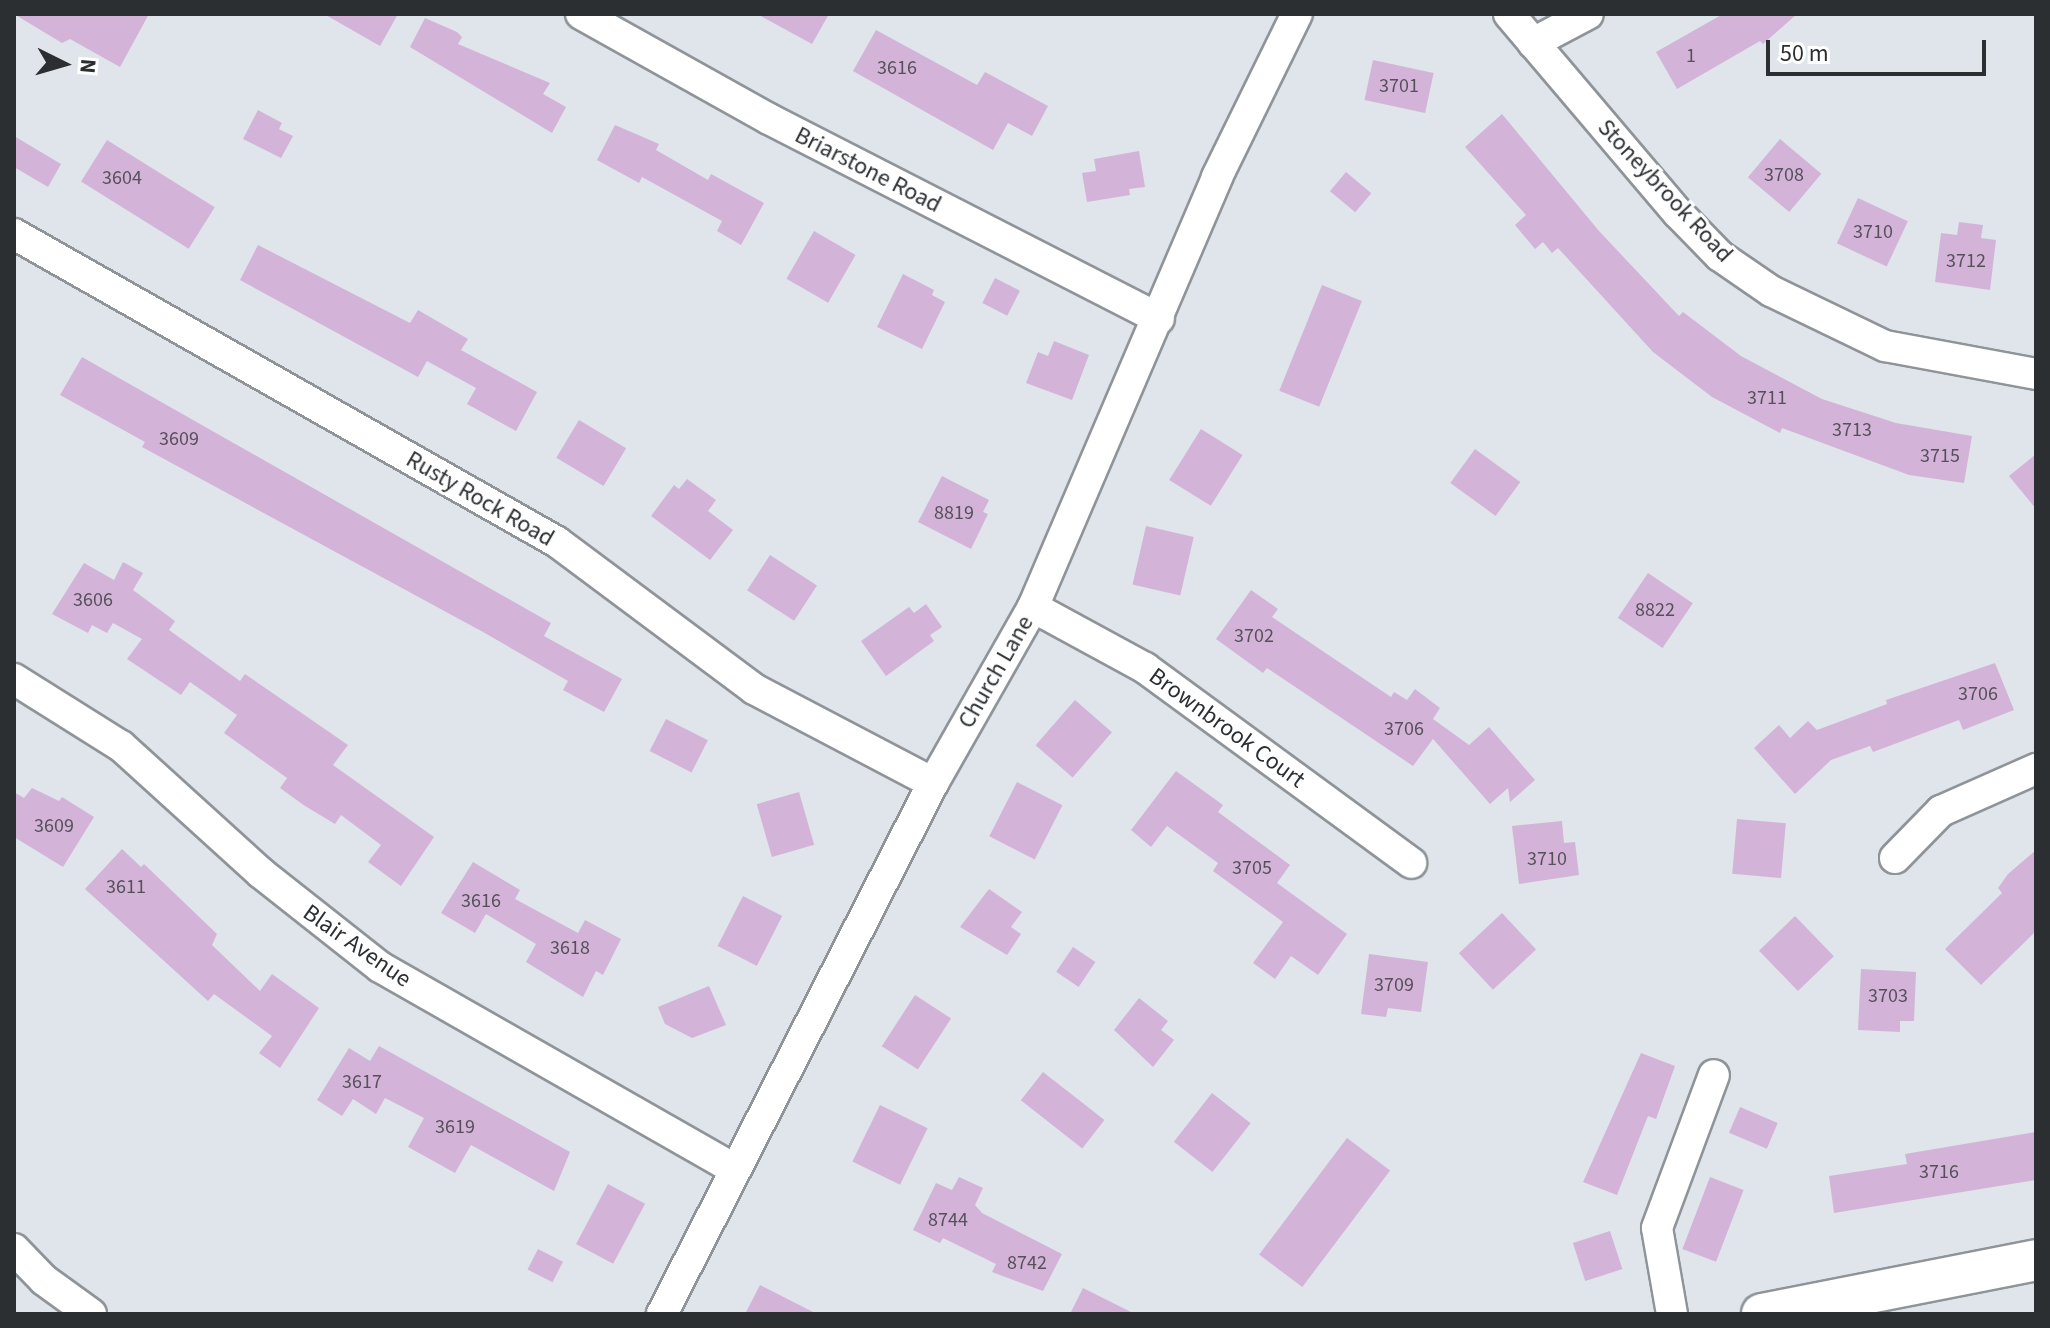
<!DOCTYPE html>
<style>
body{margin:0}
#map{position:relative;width:2050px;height:1328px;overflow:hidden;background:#dfe5ea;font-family:"Source Sans 3",sans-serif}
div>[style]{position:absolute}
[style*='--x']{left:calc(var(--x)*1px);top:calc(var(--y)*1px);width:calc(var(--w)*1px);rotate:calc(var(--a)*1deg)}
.building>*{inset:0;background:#d3b4d8;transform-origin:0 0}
.roads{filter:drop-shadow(2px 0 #8f9499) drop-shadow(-2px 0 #8f9499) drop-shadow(0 2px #8f9499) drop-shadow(0 -2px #8f9499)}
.minor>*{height:30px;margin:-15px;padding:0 15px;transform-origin:15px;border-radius:15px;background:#fff}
.major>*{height:40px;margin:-20px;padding:0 20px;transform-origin:20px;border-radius:20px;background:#fff}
span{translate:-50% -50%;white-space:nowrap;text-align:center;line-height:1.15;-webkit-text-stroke:6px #fff;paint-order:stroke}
.number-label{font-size:20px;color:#56505b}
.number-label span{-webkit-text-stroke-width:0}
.street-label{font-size:24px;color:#2c2f31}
.frame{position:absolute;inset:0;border:16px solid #2c2f31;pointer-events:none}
.north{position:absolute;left:24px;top:24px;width:80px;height:80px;-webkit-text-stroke:6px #fff;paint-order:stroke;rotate:95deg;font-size:22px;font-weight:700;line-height:32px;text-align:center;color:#2c2f31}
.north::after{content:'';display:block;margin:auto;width:28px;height:36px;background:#2c2f31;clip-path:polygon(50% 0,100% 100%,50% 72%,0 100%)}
.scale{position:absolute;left:1766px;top:40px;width:220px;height:36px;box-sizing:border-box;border:4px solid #2c2f31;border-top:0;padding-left:10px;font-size:24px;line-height:28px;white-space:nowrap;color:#2c2f31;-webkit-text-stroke:6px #fff;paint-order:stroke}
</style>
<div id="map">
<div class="building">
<div style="clip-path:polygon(14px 14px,149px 14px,120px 67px,70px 39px,62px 43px)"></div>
<div style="clip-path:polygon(324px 14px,398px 14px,380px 46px)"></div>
<div style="clip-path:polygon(757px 14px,829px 14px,812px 44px)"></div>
<div style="clip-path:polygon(1723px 14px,1797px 14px,1763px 44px,1760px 41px,1677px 89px,1656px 52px)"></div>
<div style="clip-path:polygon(425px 18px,457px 32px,462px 37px,458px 44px,550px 83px,543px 94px,566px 107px,552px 133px,410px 47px)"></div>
<div style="clip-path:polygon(876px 30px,977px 85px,985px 72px,1048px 106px,1032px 136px,1008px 123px,993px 150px,853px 71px)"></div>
<div style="left:1373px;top:60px;width:62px;height:41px;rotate:12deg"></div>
<div style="clip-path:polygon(258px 110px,282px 123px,279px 129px,293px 136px,281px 158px,243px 139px)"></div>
<div style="clip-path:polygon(1502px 114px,1599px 231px,1679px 316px,1683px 312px,1741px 356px,1822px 399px,1896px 423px,1972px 436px,1964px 483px,1909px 475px,1782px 428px,1780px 433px,1712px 397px,1653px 352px,1558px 248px,1552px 253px,1543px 242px,1535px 249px,1515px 225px,1526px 215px,1465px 147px)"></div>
<div style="clip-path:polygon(615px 125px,659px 144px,656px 150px,708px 180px,711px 174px,764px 203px,741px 245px,717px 231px,722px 221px,642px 177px,639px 183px,597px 160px)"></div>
<div style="clip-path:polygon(14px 136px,61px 164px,48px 187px,14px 167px)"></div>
<div style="left:1780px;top:139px;width:54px;height:50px;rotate:40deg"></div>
<div style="left:107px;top:140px;width:127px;height:49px;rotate:32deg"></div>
<div style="clip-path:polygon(1139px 151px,1145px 187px,1129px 189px,1130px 195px,1087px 202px,1082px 173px,1096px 171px,1094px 159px)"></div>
<div style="left:1346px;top:172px;width:33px;height:25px;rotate:40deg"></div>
<div style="left:1858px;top:198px;width:55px;height:50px;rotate:25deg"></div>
<div style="clip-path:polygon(1959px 222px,1983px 225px,1981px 238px,1996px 240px,1990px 290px,1935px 282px,1941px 233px,1957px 235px)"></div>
<div style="left:814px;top:231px;width:48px;height:55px;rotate:30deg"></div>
<div style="clip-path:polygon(258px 245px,410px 323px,418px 310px,468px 339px,461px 350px,537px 392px,516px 431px,467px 404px,476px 388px,427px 361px,418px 377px,240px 280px)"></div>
<div style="clip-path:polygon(903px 274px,934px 290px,932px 295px,945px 302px,922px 349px,877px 327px)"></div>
<div style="left:995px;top:278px;width:28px;height:28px;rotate:27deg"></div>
<div style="left:1322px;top:285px;width:43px;height:114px;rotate:22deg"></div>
<div style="clip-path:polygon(1054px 341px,1089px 355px,1072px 400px,1026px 383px,1038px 352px,1048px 356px)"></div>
<div style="clip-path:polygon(82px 357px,551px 623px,544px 636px,622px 679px,604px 712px,563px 690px,568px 681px,483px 632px,142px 447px,145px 442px,60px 395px)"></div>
<div style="left:579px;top:420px;width:55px;height:44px;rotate:31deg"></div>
<div style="left:1201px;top:429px;width:49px;height:60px;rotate:32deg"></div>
<div style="left:1475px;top:449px;width:56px;height:42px;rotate:36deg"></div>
<div style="clip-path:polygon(2036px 454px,2036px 509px,2009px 476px)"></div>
<div style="clip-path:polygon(942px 476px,989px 500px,983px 512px,988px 514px,971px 549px,918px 522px)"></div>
<div style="clip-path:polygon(687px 479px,716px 500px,708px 511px,733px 530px,710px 560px,651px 516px,674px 485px,679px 489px)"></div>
<div style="left:1146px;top:526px;width:49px;height:60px;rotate:13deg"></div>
<div style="left:770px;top:555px;width:56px;height:42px;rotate:33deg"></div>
<div style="clip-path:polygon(123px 562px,143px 573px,133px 590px,175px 621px,169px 630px,240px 681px,245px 674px,348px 745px,333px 765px,434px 837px,401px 886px,368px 862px,381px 845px,341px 815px,335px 824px,305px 806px,280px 788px,287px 778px,224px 733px,237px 715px,190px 682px,181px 695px,127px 659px,142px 639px,113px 623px,107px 633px,92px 625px,88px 633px,52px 614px,84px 563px,114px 580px)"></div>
<div style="left:1648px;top:573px;width:54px;height:54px;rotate:34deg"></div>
<div style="clip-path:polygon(1251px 590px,1278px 609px,1272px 617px,1391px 697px,1394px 692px,1407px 700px,1415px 689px,1440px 708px,1433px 719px,1469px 745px,1489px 727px,1535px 780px,1510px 802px,1508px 788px,1490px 804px,1433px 739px,1413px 766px,1267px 668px,1263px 673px,1216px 639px)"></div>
<div style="clip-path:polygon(926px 604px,942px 627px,930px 635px,934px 641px,886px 676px,861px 641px,909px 607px,914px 613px)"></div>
<div style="clip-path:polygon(1995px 663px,2014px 710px,1963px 730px,1959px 720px,1873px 752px,1870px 746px,1831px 760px,1795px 794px,1754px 748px,1779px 725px,1790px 738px,1808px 721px,1817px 730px,1887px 704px,1886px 700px)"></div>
<div style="left:1075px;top:700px;width:49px;height:60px;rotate:41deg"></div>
<div style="left:666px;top:719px;width:47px;height:36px;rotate:27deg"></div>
<div style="clip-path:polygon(1176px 771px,1223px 805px,1218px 812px,1290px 865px,1277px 883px,1347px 934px,1318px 975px,1291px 956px,1275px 979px,1253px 963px,1283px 922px,1213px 871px,1218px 863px,1167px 826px,1151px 847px,1131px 830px)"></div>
<div style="left:1017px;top:782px;width:51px;height:61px;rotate:27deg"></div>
<div style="clip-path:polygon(32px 788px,59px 801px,62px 797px,94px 817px,63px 867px,14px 837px,14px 792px,24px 798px)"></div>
<div style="left:799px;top:792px;width:55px;height:44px;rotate:74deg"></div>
<div style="left:1737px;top:819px;width:49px;height:55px;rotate:5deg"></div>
<div style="clip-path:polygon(1562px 821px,1564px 843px,1575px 842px,1579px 875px,1519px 884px,1512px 826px)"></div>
<div style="clip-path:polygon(122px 849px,141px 867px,144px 864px,217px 934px,212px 945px,260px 991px,272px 974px,319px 1008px,280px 1068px,259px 1053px,272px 1036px,214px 994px,208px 1001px,85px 889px)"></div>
<div style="clip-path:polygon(2036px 850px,2036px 931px,1981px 985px,1945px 949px,2002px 893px,1998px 888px,2008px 874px)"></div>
<div style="clip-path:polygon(473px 862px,520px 890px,515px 899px,578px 933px,585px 920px,621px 939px,603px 975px,596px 971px,583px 997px,526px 962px,536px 944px,486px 914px,475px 933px,441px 913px)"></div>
<div style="clip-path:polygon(989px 889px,1022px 912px,1011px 927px,1021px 934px,1007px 955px,960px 927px)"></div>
<div style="left:743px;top:896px;width:44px;height:56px;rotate:27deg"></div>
<div style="left:1502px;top:913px;width:50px;height:59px;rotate:47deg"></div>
<div style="left:1795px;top:916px;width:56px;height:50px;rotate:46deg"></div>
<div style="left:1073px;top:947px;width:27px;height:30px;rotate:34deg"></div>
<div style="clip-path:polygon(1369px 954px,1428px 962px,1421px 1012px,1388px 1008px,1386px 1017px,1361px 1014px)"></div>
<div style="clip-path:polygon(1861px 969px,1916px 972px,1914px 1021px,1900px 1021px,1900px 1032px,1858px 1030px)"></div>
<div style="clip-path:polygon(709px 986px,726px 1025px,692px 1038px,665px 1024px,658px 1007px)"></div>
<div style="left:915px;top:995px;width:43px;height:61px;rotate:33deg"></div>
<div style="clip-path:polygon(1139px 998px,1168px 1021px,1161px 1030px,1174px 1040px,1153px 1067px,1114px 1030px)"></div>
<div style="clip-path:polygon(379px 1046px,570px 1152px,554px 1191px,471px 1145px,455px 1173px,408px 1147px,424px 1118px,385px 1098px,376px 1114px,353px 1099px,342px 1116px,317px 1100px,349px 1048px,370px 1061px)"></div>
<div style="clip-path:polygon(1641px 1053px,1675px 1066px,1656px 1119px,1648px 1116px,1617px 1195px,1583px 1182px)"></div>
<div style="left:1043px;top:1072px;width:78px;height:36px;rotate:38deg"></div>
<div style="left:1212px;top:1093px;width:49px;height:62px;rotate:38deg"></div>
<div style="left:880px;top:1105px;width:53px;height:63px;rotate:26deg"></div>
<div style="left:1740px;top:1107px;width:41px;height:28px;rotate:23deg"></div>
<div style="clip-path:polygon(2036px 1132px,2036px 1180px,1834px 1213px,1829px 1176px,1907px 1164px,1905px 1154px)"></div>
<div style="left:1347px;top:1138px;width:54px;height:146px;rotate:37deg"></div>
<div style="clip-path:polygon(959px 1177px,983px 1188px,975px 1205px,982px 1213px,1062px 1254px,1043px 1291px,992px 1272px,996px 1264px,943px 1238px,940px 1243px,913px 1230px,936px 1183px,952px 1190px)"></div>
<div style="left:1710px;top:1177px;width:36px;height:77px;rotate:21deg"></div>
<div style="left:608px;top:1184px;width:42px;height:68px;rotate:28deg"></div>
<div style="left:1610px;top:1231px;width:40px;height:39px;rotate:72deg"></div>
<div style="left:538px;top:1249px;width:28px;height:23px;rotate:27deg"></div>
<div style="clip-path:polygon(760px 1285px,817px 1314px,745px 1314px)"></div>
<div style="clip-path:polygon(1083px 1288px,1135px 1314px,1070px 1314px)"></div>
</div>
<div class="roads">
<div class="minor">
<div style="--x:581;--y:14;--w:215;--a:29.2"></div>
<div style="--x:769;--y:119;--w:438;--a:27.1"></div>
<div style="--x:1509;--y:14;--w:261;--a:49.7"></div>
<div style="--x:1678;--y:213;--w:60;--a:45.7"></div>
<div style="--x:1720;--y:256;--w:62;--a:34.5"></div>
<div style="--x:1771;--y:291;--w:127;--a:25.8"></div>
<div style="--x:1885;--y:346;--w:154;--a:10.5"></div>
<div style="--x:1533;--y:43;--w:62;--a:-27.8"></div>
<div style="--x:14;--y:234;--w:624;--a:29.56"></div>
<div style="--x:557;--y:542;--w:246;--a:36.7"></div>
<div style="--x:754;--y:689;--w:202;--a:27.7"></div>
<div style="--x:1033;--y:607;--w:128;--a:28.6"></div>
<div style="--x:1145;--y:668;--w:330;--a:36.2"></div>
<div style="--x:14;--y:679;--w:126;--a:32.1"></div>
<div style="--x:121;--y:746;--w:189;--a:42.2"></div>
<div style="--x:261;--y:873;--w:152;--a:38.3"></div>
<div style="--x:380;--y:967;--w:406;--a:29.7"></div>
<div style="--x:1895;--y:858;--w:66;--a:-45.6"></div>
<div style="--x:1941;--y:811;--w:104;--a:-23.9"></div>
<div style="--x:14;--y:1249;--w:43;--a:45.9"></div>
<div style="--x:44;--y:1280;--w:58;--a:35.9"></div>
<div style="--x:662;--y:1314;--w:596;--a:-62.96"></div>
<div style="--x:933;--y:783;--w:202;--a:-60.4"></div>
<div style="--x:1033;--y:607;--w:468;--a:-66.8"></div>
<div style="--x:1217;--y:177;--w:182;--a:-63.9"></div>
<div style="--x:1672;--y:1314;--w:87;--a:-99.9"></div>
<div style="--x:1657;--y:1228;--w:163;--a:-69.6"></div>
</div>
<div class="major">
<div style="--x:1762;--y:1314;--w:279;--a:-11.1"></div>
</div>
</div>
<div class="number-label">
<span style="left:1691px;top:56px">1</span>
<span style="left:897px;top:68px">3616</span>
<span style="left:1399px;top:86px">3701</span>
<span style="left:1784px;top:175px">3708</span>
<span style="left:122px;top:178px">3604</span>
<span style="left:1873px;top:232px">3710</span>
<span style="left:1966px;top:261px">3712</span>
<span style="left:1767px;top:398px">3711</span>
<span style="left:1852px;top:430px">3713</span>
<span style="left:179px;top:439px">3609</span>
<span style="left:1940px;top:456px">3715</span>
<span style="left:954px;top:513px">8819</span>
<span style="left:93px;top:600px">3606</span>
<span style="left:1655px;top:610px">8822</span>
<span style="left:1254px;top:636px">3702</span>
<span style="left:1978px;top:694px">3706</span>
<span style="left:1404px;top:729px">3706</span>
<span style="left:54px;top:826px">3609</span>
<span style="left:1547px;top:859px">3710</span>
<span style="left:1252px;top:868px">3705</span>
<span style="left:126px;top:887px">3611</span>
<span style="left:481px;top:901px">3616</span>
<span style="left:570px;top:948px">3618</span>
<span style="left:1394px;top:985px">3709</span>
<span style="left:1888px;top:996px">3703</span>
<span style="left:362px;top:1082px">3617</span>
<span style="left:455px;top:1127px">3619</span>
<span style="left:1939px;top:1172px">3716</span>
<span style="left:948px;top:1220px">8744</span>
<span style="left:1027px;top:1263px">8742</span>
</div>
<div class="street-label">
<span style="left:868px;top:170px;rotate:27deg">Briarstone Road</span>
<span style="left:1665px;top:191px;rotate:47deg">Stoneybrook Road</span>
<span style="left:480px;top:499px;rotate:30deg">Rusty Rock Road</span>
<span style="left:996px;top:672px;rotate:-60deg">Church Lane</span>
<span style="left:1227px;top:728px;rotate:36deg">Brownbrook Court</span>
<span style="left:357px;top:946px;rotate:35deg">Blair Avenue</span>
</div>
<div class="frame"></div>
<div class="north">N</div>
<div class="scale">50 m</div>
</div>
